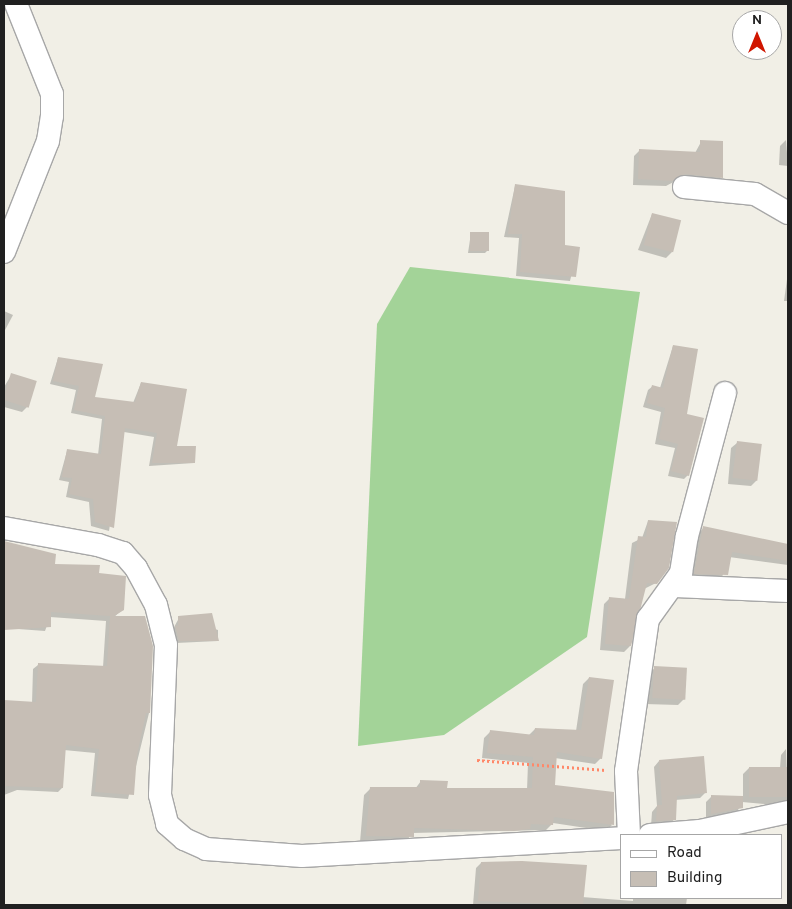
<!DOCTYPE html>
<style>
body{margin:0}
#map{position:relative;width:792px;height:909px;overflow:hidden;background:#f1efe6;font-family:Overpass,sans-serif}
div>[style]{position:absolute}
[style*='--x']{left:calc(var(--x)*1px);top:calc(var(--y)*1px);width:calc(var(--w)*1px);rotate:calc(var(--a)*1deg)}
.forest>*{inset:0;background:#a3d398}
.shadow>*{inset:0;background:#0003}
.building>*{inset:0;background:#c6beb5;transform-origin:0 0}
.path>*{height:3px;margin-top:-1.5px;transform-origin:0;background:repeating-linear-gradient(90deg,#ff8869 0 2.5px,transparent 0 5px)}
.roads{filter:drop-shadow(1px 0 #a7a7a7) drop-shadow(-1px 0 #a7a7a7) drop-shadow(0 1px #a7a7a7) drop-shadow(0 -1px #a7a7a7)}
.street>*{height:22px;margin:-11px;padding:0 11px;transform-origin:11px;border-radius:11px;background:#fff}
span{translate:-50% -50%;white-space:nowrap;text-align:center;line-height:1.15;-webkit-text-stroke:4px #fff;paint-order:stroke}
.frame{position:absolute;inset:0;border:5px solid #202020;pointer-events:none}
.legend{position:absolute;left:620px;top:834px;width:162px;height:65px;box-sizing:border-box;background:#fff;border:1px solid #a6a6a6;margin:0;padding:6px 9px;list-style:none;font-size:15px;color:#202020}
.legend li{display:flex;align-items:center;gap:10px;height:25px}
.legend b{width:25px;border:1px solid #a6a6a6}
.north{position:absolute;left:732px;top:10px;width:50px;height:50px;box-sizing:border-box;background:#fff;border:1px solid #a6a6a6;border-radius:50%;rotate:0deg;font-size:14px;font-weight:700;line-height:20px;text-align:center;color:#202020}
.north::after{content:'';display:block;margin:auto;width:18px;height:22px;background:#d01600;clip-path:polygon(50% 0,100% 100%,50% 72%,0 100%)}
</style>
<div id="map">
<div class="forest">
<div style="clip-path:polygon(410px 267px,640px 292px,587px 637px,444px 735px,358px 746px,377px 324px)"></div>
</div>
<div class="shadow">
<div style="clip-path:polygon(786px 140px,788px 166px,779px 165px,780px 146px)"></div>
<div style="clip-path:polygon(701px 142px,721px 177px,716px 183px,679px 179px,666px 186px,633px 185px,634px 156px,640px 150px,695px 153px)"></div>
<div style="clip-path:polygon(515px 186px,564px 246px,578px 248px,570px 281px,516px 276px,519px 238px,504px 237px)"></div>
<div style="clip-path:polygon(652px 214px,672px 252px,666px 258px,638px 250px)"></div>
<div style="clip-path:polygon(471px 233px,488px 250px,485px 253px,468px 253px)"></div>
<div style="clip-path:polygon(788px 272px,788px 301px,784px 301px)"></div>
<div style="clip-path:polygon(4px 311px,13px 315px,4px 332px)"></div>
<div style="clip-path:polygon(673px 346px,685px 415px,688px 475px,684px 479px,668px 476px,675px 448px,655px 444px,661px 412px,643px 407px,648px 390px,653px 386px,660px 388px)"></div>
<div style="clip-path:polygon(58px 358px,93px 398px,133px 403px,141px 383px,176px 447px,194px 463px,149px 466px,154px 437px,124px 432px,109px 531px,91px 526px,89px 502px,66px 497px,69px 482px,59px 480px,67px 451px,98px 455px,102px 419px,71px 413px,76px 390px,50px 384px)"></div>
<div style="clip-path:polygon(12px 374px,27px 407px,22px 412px,4px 407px,4px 387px)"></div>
<div style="clip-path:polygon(737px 443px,757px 480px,751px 486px,728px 484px,731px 448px)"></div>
<div style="clip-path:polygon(648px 521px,656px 583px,644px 589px,630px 646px,624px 652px,600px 650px,604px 604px,610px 598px,625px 599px,632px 543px,642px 538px)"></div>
<div style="clip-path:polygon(704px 528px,788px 545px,788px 565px,729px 557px,721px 580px,690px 579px,698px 533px)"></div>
<div style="clip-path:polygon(4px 551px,55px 555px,54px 565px,98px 574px,122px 610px,113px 618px,149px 713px,128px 799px,91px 796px,95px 753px,64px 750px,62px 788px,58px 792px,17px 790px,4px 795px,4px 701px,32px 703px,33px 669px,38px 665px,103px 667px,106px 621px,50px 617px,45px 631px,18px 629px,18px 595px,4px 593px)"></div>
<div style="clip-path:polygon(179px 618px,218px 630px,218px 641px,176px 643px,173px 629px)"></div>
<div style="clip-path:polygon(655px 668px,684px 699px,678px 705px,645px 704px,649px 673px)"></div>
<div style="clip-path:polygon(589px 678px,601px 758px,595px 764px,555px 758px,554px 786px,612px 825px,606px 831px,553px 823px,546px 830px,412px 833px,406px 842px,360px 842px,364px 795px,370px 789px,415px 789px,421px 781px,446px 790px,527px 790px,528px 763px,482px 758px,484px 738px,490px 732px,529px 735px,535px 729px,576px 731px,583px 684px)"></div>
<div style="clip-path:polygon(786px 749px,788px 806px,742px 802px,736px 814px,706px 819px,706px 802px,711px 797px,743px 797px,743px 774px,749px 768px,780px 768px,781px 755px)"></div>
<div style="clip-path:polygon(659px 761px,705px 793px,700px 798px,675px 800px,675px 819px,669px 824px,651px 826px,652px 812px,657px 806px,654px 767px)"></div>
<div style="clip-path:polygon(481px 863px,582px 897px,633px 901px,633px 898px,687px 898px,686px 905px,473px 905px,476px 868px)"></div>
</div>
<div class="building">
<div style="clip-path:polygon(700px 140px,723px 141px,723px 178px,685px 174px,673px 181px,638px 179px,639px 149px,700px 152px)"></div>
<div style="clip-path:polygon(515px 184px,565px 191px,565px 245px,580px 247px,576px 277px,520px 272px,522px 234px,508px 234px)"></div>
<div style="left:652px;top:213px;width:30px;height:33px;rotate:14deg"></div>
<div style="left:470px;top:232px;width:19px;height:19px"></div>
<div style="clip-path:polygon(673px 345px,698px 349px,687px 414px,704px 418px,689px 476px,671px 471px,678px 444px,659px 439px,665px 408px,647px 403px,652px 385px,663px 388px)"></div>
<div style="clip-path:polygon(58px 357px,103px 364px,95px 397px,135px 402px,141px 382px,187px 389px,177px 446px,196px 446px,195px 463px,152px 463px,157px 433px,125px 428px,114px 528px,95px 522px,93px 499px,69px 494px,72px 478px,62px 477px,67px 449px,101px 454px,105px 416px,74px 410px,79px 386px,53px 381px)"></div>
<div style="left:11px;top:373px;width:27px;height:28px;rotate:17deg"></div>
<div style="left:737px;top:441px;width:25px;height:37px;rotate:7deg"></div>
<div style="clip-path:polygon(648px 520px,677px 522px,669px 568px,657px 584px,647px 583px,631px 646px,605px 644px,609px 597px,629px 599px,638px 536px,646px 537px)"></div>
<div style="clip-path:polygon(703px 526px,788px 544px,788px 561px,732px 552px,728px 575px,694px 574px)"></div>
<div style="clip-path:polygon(4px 541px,56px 554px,55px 564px,100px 565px,99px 573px,126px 576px,124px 610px,114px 616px,145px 616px,153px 646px,150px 713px,146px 713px,137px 755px,134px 795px,95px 792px,99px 749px,66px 745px,63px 788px,4px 786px,4px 700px,36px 702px,38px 663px,107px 666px,110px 616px,51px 612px,51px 627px,4px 630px)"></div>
<div style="clip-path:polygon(212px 613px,219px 641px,179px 641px,175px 625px,178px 626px,178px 616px)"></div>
<div style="left:654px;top:666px;width:33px;height:32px;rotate:3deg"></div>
<div style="clip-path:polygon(589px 677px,614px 680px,602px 759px,557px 752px,555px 785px,614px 792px,614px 825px,554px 817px,553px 825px,531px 824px,530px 829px,514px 831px,414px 828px,414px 837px,366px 836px,370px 787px,420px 787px,420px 780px,448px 781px,447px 788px,532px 788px,533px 757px,487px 753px,490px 730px,534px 735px,535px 728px,581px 730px)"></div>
<div style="clip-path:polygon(704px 756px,707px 793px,677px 796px,676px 820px,656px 821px,657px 805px,662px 805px,659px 760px)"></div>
<div style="left:749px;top:767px;width:39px;height:30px"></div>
<div style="clip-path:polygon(711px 795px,743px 796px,743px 808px,711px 814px)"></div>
<div style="clip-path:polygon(522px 861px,587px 865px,583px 905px,478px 901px,481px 862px)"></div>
</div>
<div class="path">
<div style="--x:477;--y:760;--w:129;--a:4.4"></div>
</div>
<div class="roads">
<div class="street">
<div style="--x:684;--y:187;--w:71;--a:5.6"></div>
<div style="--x:755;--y:194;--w:38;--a:30"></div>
<div style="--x:4;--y:252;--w:119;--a:-68.4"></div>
<div style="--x:48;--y:141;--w:25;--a:-81"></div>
<div style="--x:52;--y:116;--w:22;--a:-90"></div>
<div style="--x:52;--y:94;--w:97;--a:-111.8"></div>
<div style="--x:4;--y:528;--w:96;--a:10.3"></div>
<div style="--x:98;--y:545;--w:26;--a:18"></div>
<div style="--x:123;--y:553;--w:20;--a:49"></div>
<div style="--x:136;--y:568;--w:42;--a:61.6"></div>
<div style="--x:156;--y:605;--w:41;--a:76"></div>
<div style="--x:166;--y:645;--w:150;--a:92.3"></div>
<div style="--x:160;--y:795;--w:30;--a:76"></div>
<div style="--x:167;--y:824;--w:23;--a:41"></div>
<div style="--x:184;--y:839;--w:24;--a:24"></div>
<div style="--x:206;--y:849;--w:96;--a:4.2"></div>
<div style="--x:302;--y:856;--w:320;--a:-3.2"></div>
<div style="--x:675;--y:586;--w:113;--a:2.5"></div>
<div style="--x:629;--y:835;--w:64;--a:-92.7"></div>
<div style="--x:626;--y:771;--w:154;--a:-81.8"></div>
<div style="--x:648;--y:619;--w:57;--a:-54.3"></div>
<div style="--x:681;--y:573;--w:37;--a:-81"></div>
<div style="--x:687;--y:536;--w:148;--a:-75.1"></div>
<div style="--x:650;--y:835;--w:50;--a:-4.6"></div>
<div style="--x:700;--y:831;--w:90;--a:-12.2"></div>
</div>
</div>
<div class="frame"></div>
<ul class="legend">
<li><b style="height:6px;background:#fff"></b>Road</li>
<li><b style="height:14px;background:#c6beb5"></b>Building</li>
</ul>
<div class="north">N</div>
</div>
